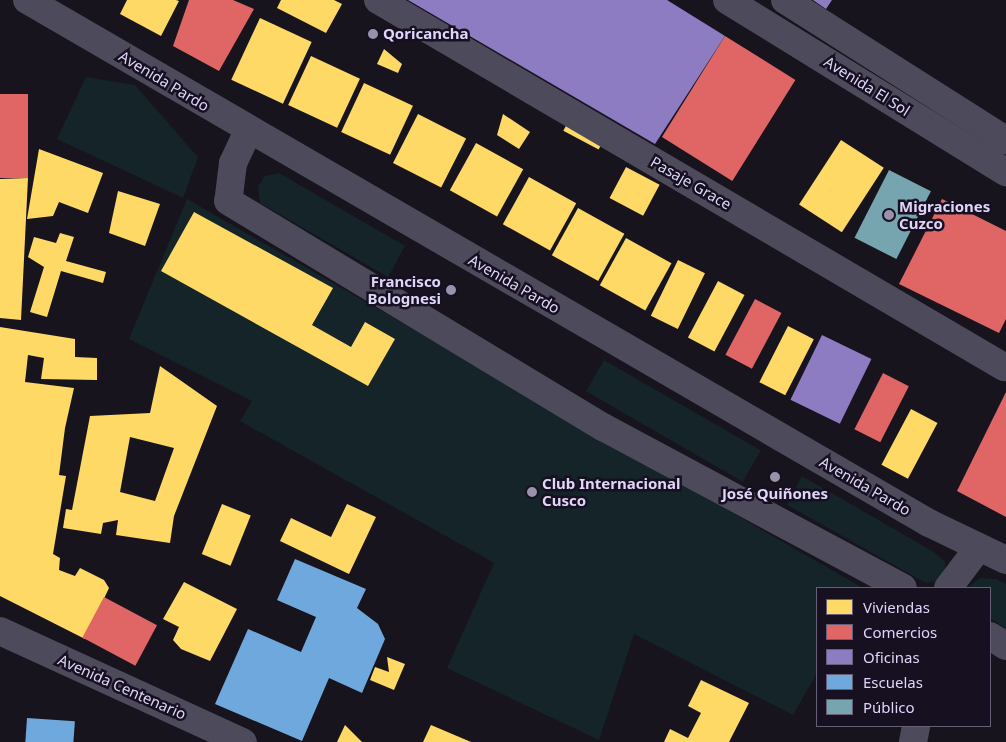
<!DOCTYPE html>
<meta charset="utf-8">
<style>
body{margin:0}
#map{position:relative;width:1006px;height:742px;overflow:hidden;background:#17141d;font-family:"Noto Sans",sans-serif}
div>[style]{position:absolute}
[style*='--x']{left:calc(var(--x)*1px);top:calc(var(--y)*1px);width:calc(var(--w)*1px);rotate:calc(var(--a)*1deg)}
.green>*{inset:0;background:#142428;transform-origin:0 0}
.homes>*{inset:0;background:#ffd966;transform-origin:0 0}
.shops>*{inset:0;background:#e06666;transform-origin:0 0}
.offices>*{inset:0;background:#8e7cc3;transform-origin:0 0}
.schools>*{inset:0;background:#6fa8dc;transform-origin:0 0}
.public>*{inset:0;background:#76a5af;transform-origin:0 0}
.minor>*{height:28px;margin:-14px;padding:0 14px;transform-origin:14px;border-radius:14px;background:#4d4a5c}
.dots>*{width:14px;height:14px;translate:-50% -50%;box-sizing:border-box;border:2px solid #161021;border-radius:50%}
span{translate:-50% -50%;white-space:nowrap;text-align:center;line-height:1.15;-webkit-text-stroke:5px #161021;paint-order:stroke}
.poi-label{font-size:15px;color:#dfd6fa;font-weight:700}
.left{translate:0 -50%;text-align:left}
.right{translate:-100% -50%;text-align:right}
.street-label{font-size:15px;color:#dfd6fa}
.legend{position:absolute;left:816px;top:587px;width:175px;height:140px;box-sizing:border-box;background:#161021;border:1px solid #665f78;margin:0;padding:6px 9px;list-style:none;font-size:15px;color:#dfd6fa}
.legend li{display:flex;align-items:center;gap:10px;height:25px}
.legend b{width:25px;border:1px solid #665f78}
</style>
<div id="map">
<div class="green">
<div style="clip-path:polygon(86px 77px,135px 85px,198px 157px,183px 198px,57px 139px)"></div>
<div style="clip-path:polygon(279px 173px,405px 246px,388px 277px,260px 203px,258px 186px,265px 176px)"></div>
<div style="clip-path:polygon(187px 199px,863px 588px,817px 588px,817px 673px,793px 715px,634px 634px,599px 740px,447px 668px,494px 563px,240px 421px,252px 401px,129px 339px)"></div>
<div style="left:604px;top:360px;width:181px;height:36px;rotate:30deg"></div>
<div style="clip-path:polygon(802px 476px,934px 552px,945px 562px,945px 579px,926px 583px,787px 505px)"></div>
<div style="clip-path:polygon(980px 578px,996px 579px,1006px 584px,1006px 629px,990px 618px,990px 588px,967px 588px)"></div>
</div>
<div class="homes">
<div style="clip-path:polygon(127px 0,176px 0,179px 1px,161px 36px,120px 14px)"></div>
<div style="clip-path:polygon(281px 0,334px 0,342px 4px,326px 33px,277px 8px)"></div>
<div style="left:260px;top:18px;width:57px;height:68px;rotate:25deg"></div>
<div style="clip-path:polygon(384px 49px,402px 64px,398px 73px,377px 64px)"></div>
<div style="left:311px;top:56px;width:54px;height:54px;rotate:25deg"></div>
<div style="left:364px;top:83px;width:54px;height:54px;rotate:25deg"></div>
<div style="left:418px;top:114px;width:54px;height:55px;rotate:27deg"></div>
<div style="clip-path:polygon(503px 114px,530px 132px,519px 149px,497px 135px)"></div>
<div style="left:568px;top:122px;width:40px;height:10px;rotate:28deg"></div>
<div style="left:841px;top:140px;width:51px;height:77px;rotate:33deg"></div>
<div style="left:476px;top:143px;width:54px;height:54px;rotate:29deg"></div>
<div style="clip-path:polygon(39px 149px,103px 173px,88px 213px,59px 202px,53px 216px,27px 219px)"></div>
<div style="left:626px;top:167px;width:38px;height:35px;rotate:28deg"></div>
<div style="left:529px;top:177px;width:54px;height:54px;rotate:29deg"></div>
<div style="clip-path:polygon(28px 178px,21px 320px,0 318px,0 179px)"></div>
<div style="clip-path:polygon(118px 191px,160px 204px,145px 246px,109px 233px)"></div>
<div style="left:578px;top:208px;width:53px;height:54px;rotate:29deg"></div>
<div style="clip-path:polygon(194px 212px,333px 288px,312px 325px,351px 347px,365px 322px,395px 339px,368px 386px,161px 271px)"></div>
<div style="clip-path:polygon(60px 233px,74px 237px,66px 261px,106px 272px,103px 283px,61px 271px,47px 317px,30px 312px,44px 267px,28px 257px,34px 237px,56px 243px)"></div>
<div style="left:626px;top:238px;width:52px;height:54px;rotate:29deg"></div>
<div style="left:678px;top:260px;width:30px;height:62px;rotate:26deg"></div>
<div style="left:718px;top:281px;width:30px;height:64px;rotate:28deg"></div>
<div style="left:788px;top:326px;width:29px;height:63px;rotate:27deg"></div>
<div style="clip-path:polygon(0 327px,75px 339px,75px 357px,97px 358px,97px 380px,41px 379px,44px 358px,28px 355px,25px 382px,74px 388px,65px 428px,59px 475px,66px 476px,53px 554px,60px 558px,59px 570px,75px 576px,80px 568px,104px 580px,109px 588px,85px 639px,0 596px)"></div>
<div style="clip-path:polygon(evenodd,160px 366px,217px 406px,174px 516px,170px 543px,116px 535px,118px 520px,103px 523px,101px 534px,63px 528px,66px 509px,72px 510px,90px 416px,150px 413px,160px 366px,130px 437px,174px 448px,155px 501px,120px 492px,130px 437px)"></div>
<div style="left:911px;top:409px;width:30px;height:63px;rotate:28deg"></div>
<div style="left:222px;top:504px;width:31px;height:54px;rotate:22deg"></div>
<div style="clip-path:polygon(347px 504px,376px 517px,349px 574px,280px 541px,291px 518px,331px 537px)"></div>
<div style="clip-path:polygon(184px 582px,237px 609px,210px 661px,181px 649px,173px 640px,179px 627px,163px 619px)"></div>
<div style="clip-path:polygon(387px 657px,405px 664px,394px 690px,370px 680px,375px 667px,389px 672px)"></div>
<div style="clip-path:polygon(701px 680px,749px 703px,729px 742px,664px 742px,670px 729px,688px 738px,701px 713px,688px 706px)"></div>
<div style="clip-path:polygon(345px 725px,362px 742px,337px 742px)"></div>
<div style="clip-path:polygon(431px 725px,471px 742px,423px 742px)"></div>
</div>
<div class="shops">
<div style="clip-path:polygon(189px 0,233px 0,254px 9px,219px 71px,173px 46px)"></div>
<div style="left:725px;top:36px;width:83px;height:119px;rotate:32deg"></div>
<div style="left:28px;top:94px;width:84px;height:28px;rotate:90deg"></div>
<div style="clip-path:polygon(942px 199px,1006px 231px,1006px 319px,999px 333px,899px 284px)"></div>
<div style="left:755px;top:299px;width:30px;height:63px;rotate:28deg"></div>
<div style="left:883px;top:373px;width:29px;height:63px;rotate:27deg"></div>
<div style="clip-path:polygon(1006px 392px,1006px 517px,957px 491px)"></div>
<div style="left:104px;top:597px;width:60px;height:46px;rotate:28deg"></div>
</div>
<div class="offices">
<div style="clip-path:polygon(408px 0,667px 0,725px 36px,655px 144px)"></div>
<div style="clip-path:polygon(813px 0,832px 0,826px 9px)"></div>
<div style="left:822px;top:335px;width:55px;height:72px;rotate:26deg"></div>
</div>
<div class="schools">
<div style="clip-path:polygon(295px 559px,366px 589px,357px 608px,378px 624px,385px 639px,362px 693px,329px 678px,302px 741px,215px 704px,248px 629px,301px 652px,316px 617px,277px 600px)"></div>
<div style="left:27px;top:718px;width:48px;height:24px;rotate:4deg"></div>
</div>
<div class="public">
<div style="left:889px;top:170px;width:47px;height:76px;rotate:27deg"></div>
</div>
<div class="minor">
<div style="--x:27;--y:0;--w:1043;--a:30.11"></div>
<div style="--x:929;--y:523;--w:85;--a:25.7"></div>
<div style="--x:378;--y:0;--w:726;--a:30.38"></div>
<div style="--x:727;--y:0;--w:328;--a:31.7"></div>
<div style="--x:785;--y:0;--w:262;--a:32.4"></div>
<div style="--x:248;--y:131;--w:35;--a:115"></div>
<div style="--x:233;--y:163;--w:38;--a:97"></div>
<div style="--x:228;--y:201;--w:438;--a:31.1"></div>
<div style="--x:603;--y:427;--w:340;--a:28.2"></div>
<div style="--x:948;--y:588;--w:51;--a:-52.9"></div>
<div style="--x:0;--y:631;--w:267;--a:24.6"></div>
<div style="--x:990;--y:636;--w:19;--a:32"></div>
<div style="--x:913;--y:742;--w:16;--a:-79"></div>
</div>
<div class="dots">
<div style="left:373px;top:34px;background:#9992ad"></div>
<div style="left:889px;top:215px;background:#9992ad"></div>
<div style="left:451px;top:290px;background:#9992ad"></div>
<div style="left:775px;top:477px;background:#9992ad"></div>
<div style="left:532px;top:492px;background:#9992ad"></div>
</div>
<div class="poi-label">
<span class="left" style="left:383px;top:34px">Qoricancha</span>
<span class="left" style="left:899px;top:215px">Migraciones<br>Cuzco</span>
<span class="right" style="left:441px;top:290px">Francisco<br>Bolognesi</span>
<span class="left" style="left:542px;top:492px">Club Internacional<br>Cusco</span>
<span style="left:775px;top:494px">José Quiñones</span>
</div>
<div class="street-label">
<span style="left:164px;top:81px;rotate:31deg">Avenida Pardo</span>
<span style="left:867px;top:86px;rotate:32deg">Avenida El Sol</span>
<span style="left:691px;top:183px;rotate:30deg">Pasaje Grace</span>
<span style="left:514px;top:284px;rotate:30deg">Avenida Pardo</span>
<span style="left:865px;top:486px;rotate:30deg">Avenida Pardo</span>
<span style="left:122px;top:687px;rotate:24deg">Avenida Centenario</span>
</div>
<ul class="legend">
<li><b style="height:14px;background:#ffd966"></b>Viviendas</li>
<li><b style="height:14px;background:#e06666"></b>Comercios</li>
<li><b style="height:14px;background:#8e7cc3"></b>Oficinas</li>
<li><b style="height:14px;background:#6fa8dc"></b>Escuelas</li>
<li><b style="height:14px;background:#76a5af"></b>Público</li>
</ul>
</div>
